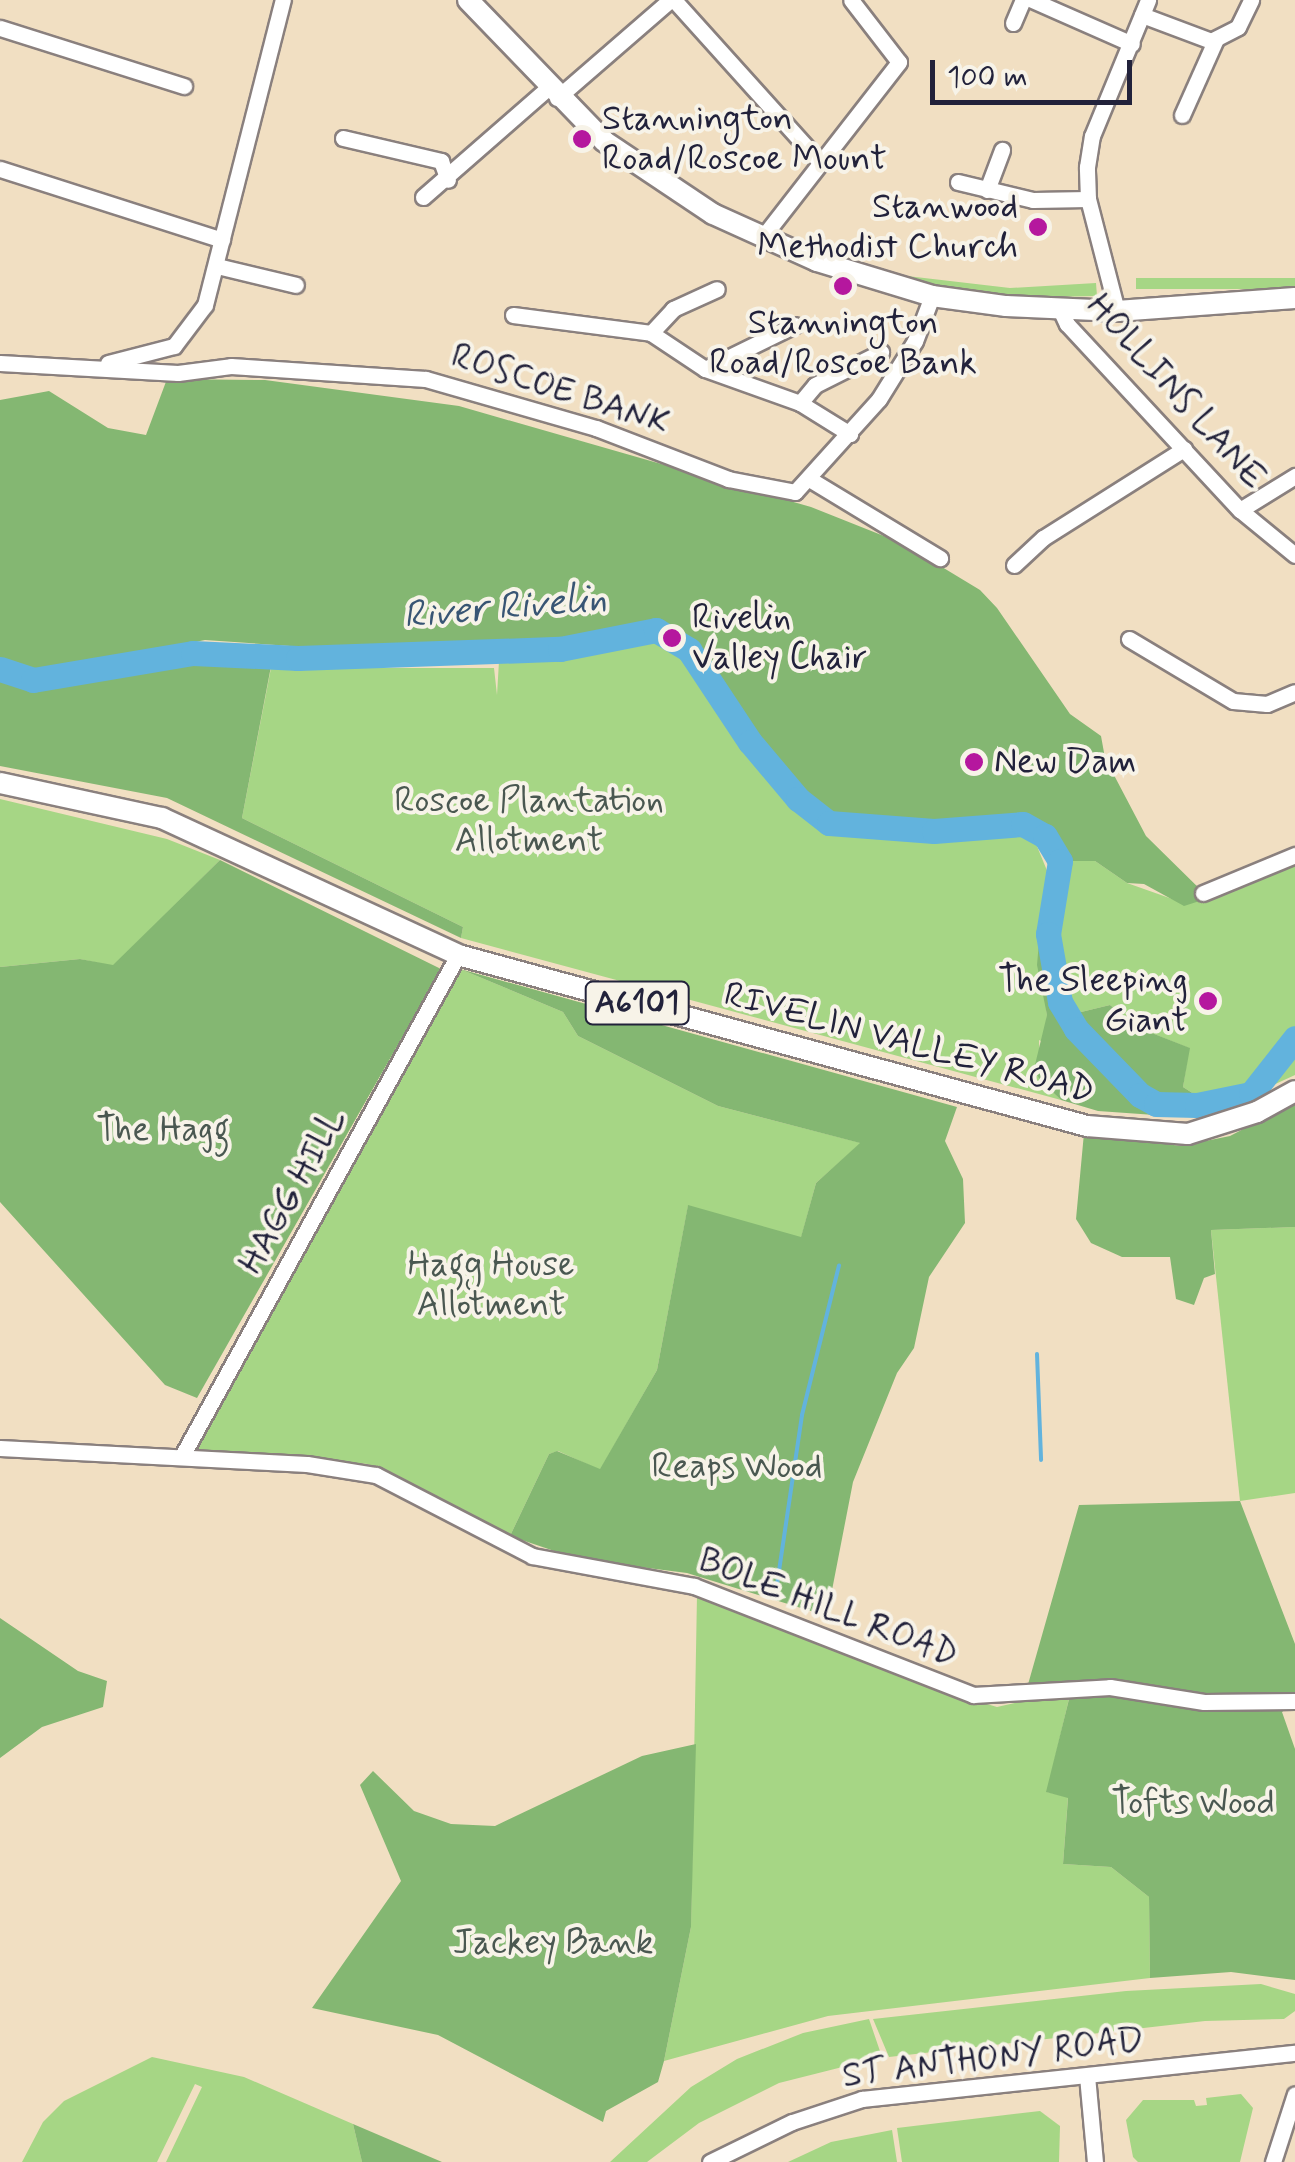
<!DOCTYPE html>
<style>
body{margin:0}
#map{position:relative;width:1295px;height:2162px;overflow:hidden;background:#f1dfc2;font-family:Mynerve,sans-serif}
div>[style]{position:absolute}
[style*='--x']{left:calc(var(--x)*1px);top:calc(var(--y)*1px);width:calc(var(--w)*1px);rotate:calc(var(--a)*1deg)}
.green>*{inset:0;background:#a6d685;transform-origin:0 0}
.forest>*{inset:0;background:#84b772}
.stream>*{height:4px;margin:-2px;padding:0 2px;transform-origin:2px;border-radius:2px;background:#62b3dd}
.river>*{height:25px;margin:-12.5px;padding:0 12.5px;transform-origin:12.5px;border-radius:12.5px;background:#62b3dd}
.roads{filter:drop-shadow(2px 0 #8a807e) drop-shadow(-2px 0 #8a807e) drop-shadow(0 2px #8a807e) drop-shadow(0 -2px #8a807e)}
.minor>*{height:15px;margin:-7.5px;padding:0 7.5px;transform-origin:7.5px;border-radius:7.5px;background:#fff}
.major>*{height:20px;margin:-10px;padding:0 10px;transform-origin:10px;border-radius:10px;background:#fff}
.dots>*{width:28px;height:28px;translate:-50% -50%;box-sizing:border-box;border:5px solid #f7f3e8;border-radius:50%}
span{translate:-50% -50%;white-space:nowrap;text-align:center;line-height:1.15;-webkit-text-stroke:8px #f7f3e8;paint-order:stroke}
.shield-label span{padding:2px 8px;background:#f7f3e8;border:2px solid;border-radius:8px;-webkit-text-stroke-width:0}
.shield-label{font-size:32px;color:#22223b;font-weight:700}
.poi-label{font-size:35px;color:#22223b}
.left{translate:0 -50%;text-align:left}
.right{translate:-100% -50%;text-align:right}
.street-label{font-size:35px;color:#22223b}
.park-label{font-size:35px;color:#4a5851}
.water-label{font-size:38px;color:#385574;font-style:italic}
.scale{position:absolute;left:930px;top:60px;width:202px;height:45px;box-sizing:border-box;border:5px solid #22223b;border-top:0;padding-left:12px;font-size:30px;line-height:35px;white-space:nowrap;color:#22223b;-webkit-text-stroke:8px #f7f3e8;paint-order:stroke}
</style>
<div id="map">
<div class="green">
<div style="clip-path:polygon(907px 276px,1010px 288px,1096px 283px,1097px 296px,999px 298px,920px 287px)"></div>
<div style="left:1295px;top:278px;width:11px;height:159px;rotate:90deg"></div>
<div style="clip-path:polygon(660px 637px,688px 655px,769px 780px,833px 832px,951px 841px,994px 832px,1034px 839px,1048px 873px,1039px 938px,1047px 1015px,1045px 1043px,1039px 1040px,1040px 1080px,1061px 1100px,461px 938px,463px 927px,242px 818px,271px 668px,494px 668px,497px 695px,499px 661px,562px 658px)"></div>
<div style="clip-path:polygon(0 799px,167px 839px,220px 860px,113px 966px,80px 959px,0 967px)"></div>
<div style="clip-path:polygon(1067px 861px,1095px 861px,1127px 883px,1178px 901px,1295px 861px,1295px 1075px,1219px 1110px,1183px 1087px,1189px 1048px,1139px 1028px,1110px 1005px,1077px 1013px,1064px 991px,1058px 957px)"></div>
<div style="clip-path:polygon(460px 969px,563px 1012px,578px 1036px,718px 1106px,861px 1143px,816px 1183px,801px 1238px,688px 1206px,657px 1370px,600px 1470px,558px 1451px,549px 1454px,510px 1536px,368px 1464px,196px 1449px)"></div>
<div style="clip-path:polygon(1295px 1227px,1295px 1493px,1240px 1501px,1211px 1230px)"></div>
<div style="clip-path:polygon(697px 1595px,781px 1622px,925px 1686px,997px 1707px,1071px 1690px,1047px 1792px,1068px 1797px,1063px 1864px,1111px 1867px,1149px 1897px,1150px 1978px,828px 2016px,664px 2061px,691px 1927px)"></div>
<div style="clip-path:polygon(1261px 1984px,1295px 1994px,1295px 2011px,1284px 2019px,1205px 2021px,889px 2057px,873px 2019px,1126px 1991px)"></div>
<div style="clip-path:polygon(869px 2019px,882px 2057px,779px 2083px,699px 2123px,647px 2162px,610px 2162px,691px 2087px,737px 2059px,803px 2033px)"></div>
<div style="clip-path:polygon(152px 2057px,244px 2077px,353px 2124px,362px 2162px,166px 2162px,202px 2087px,195px 2084px,157px 2162px,22px 2162px,43px 2122px,64px 2101px)"></div>
<div style="clip-path:polygon(1241px 2094px,1253px 2108px,1240px 2162px,1138px 2162px,1133px 2157px,1126px 2120px,1143px 2100px,1194px 2100px,1196px 2106px,1207px 2105px,1206px 2098px)"></div>
<div style="clip-path:polygon(1040px 2111px,1060px 2126px,1059px 2162px,902px 2162px,897px 2128px)"></div>
<div style="clip-path:polygon(892px 2130px,897px 2162px,788px 2162px,831px 2142px)"></div>
</div>
<div class="forest">
<div style="clip-path:polygon(167px 379px,265px 380px,459px 406px,811px 507px,904px 544px,980px 590px,997px 608px,1070px 714px,1101px 736px,1105px 758px,1146px 836px,1209px 898px,1184px 906px,1144px 884px,1127px 883px,1095px 861px,1067px 861px,1049px 833px,1022px 819px,920px 825px,837px 820px,803px 797px,688px 641px,659px 624px,549px 641px,319px 648px,205px 640px,31px 675px,0 664px,0 400px,49px 391px,108px 428px,146px 435px)"></div>
<div style="clip-path:polygon(186px 661px,272px 661px,242px 818px,463px 927px,461px 938px,167px 798px,0 766px,0 676px,21px 685px)"></div>
<div style="clip-path:polygon(220px 860px,441px 969px,197px 1398px,165px 1385px,0 1202px,0 967px,80px 959px,113px 965px)"></div>
<div style="clip-path:polygon(1040px 930px,1058px 1017px,1067px 1027px,1077px 1013px,1110px 1005px,1139px 1028px,1190px 1048px,1183px 1087px,1219px 1110px,1183px 1117px,1098px 1111px,1061px 1100px,1040px 1080px,1034px 1069px,1047px 1015px,1037px 965px)"></div>
<div style="clip-path:polygon(460px 969px,957px 1107px,945px 1141px,963px 1179px,965px 1223px,929px 1277px,914px 1348px,897px 1373px,853px 1482px,827px 1616px,687px 1573px,578px 1559px,510px 1536px,549px 1454px,557px 1451px,600px 1469px,657px 1370px,688px 1205px,801px 1237px,816px 1183px,860px 1143px,718px 1106px,578px 1036px,563px 1012px)"></div>
<div style="clip-path:polygon(1295px 1102px,1295px 1227px,1211px 1230px,1215px 1274px,1204px 1278px,1194px 1305px,1176px 1299px,1170px 1257px,1122px 1257px,1091px 1243px,1076px 1219px,1084px 1133px,1181px 1146px,1230px 1136px)"></div>
<div style="clip-path:polygon(1240px 1501px,1295px 1644px,1295px 1701px,1282px 1712px,1295px 1749px,1295px 1980px,1231px 1972px,1150px 1978px,1149px 1897px,1111px 1867px,1063px 1864px,1068px 1798px,1046px 1792px,1071px 1691px,1025px 1695px,1079px 1505px)"></div>
<div style="clip-path:polygon(0 1618px,78px 1671px,107px 1681px,103px 1707px,42px 1727px,0 1758px)"></div>
<div style="clip-path:polygon(696px 1744px,691px 1927px,664px 2061px,658px 2082px,606px 2111px,603px 2122px,438px 2035px,312px 2008px,401px 1881px,360px 1785px,373px 1771px,414px 1811px,451px 1824px,495px 1826px,642px 1756px)"></div>
<div style="clip-path:polygon(353px 2124px,442px 2162px,362px 2162px)"></div>
</div>
<div class="stream">
<div style="--x:1037;--y:1354;--w:106;--a:87.8"></div>
<div style="--x:775;--y:1598;--w:185;--a:-81.6"></div>
<div style="--x:802;--y:1415;--w:154;--a:-76.1"></div>
</div>
<div class="river">
<div style="--x:0;--y:669;--w:35;--a:18"></div>
<div style="--x:33;--y:680;--w:162;--a:-9.6"></div>
<div style="--x:193;--y:653;--w:105;--a:2.7"></div>
<div style="--x:298;--y:658;--w:262;--a:-2"></div>
<div style="--x:560;--y:649;--w:98;--a:-11.2"></div>
<div style="--x:656;--y:630;--w:39;--a:31"></div>
<div style="--x:689;--y:650;--w:110;--a:56.5"></div>
<div style="--x:750;--y:742;--w:75;--a:49.9"></div>
<div style="--x:798;--y:799;--w:39;--a:38"></div>
<div style="--x:829;--y:823;--w:105;--a:4.4"></div>
<div style="--x:934;--y:831;--w:89;--a:-4.5"></div>
<div style="--x:1023;--y:824;--w:25;--a:29"></div>
<div style="--x:1045;--y:836;--w:29;--a:59"></div>
<div style="--x:1060;--y:861;--w:74;--a:99.3"></div>
<div style="--x:1048;--y:934;--w:69;--a:80"></div>
<div style="--x:1060;--y:1002;--w:31;--a:59"></div>
<div style="--x:1076;--y:1029;--w:92;--a:45.9"></div>
<div style="--x:1140;--y:1095;--w:18;--a:29"></div>
<div style="--x:1156;--y:1104;--w:41;--a:1.4"></div>
<div style="--x:1197;--y:1105;--w:55;--a:-11.5"></div>
<div style="--x:1251;--y:1094;--w:71;--a:-51.8"></div>
</div>
<div class="roads">
<div class="minor">
<div style="--x:674;--y:0;--w:217;--a:48"></div>
<div style="--x:1032;--y:0;--w:109;--a:23.7"></div>
<div style="--x:1142;--y:15;--w:74;--a:20.6"></div>
<div style="--x:1211;--y:41;--w:30;--a:-27"></div>
<div style="--x:1238;--y:27;--w:30;--a:-64"></div>
<div style="--x:1013;--y:23;--w:25;--a:-67"></div>
<div style="--x:0;--y:28;--w:193;--a:17.5"></div>
<div style="--x:557;--y:98;--w:150;--a:-40.9"></div>
<div style="--x:1182;--y:115;--w:83;--a:-65.9"></div>
<div style="--x:343;--y:138;--w:101;--a:13.2"></div>
<div style="--x:441;--y:161;--w:20;--a:70"></div>
<div style="--x:0;--y:169;--w:233;--a:17.7"></div>
<div style="--x:958;--y:182;--w:77;--a:13.5"></div>
<div style="--x:1033;--y:200;--w:55;--a:-1"></div>
<div style="--x:987;--y:190;--w:43;--a:-69.4"></div>
<div style="--x:423;--y:197;--w:164;--a:-41.1"></div>
<div style="--x:762;--y:238;--w:223;--a:-52.1"></div>
<div style="--x:899;--y:62;--w:78;--a:-127.7"></div>
<div style="--x:217;--y:266;--w:81;--a:13.5"></div>
<div style="--x:1059;--y:307;--w:19;--a:65"></div>
<div style="--x:1067;--y:324;--w:254;--a:47.1"></div>
<div style="--x:1240;--y:510;--w:71;--a:39.3"></div>
<div style="--x:1117;--y:311;--w:116;--a:-104.5"></div>
<div style="--x:1088;--y:199;--w:32;--a:-92"></div>
<div style="--x:1087;--y:167;--w:31;--a:-81"></div>
<div style="--x:1092;--y:136;--w:147;--a:-67.6"></div>
<div style="--x:513;--y:315;--w:139;--a:7.4"></div>
<div style="--x:651;--y:333;--w:65;--a:33.7"></div>
<div style="--x:705;--y:369;--w:101;--a:19.7"></div>
<div style="--x:800;--y:403;--w:59;--a:31.8"></div>
<div style="--x:651;--y:333;--w:33;--a:-47"></div>
<div style="--x:673;--y:309;--w:48;--a:-24.4"></div>
<div style="--x:0;--y:363;--w:178;--a:3.2"></div>
<div style="--x:178;--y:373;--w:53;--a:-7.5"></div>
<div style="--x:231;--y:366;--w:195;--a:3.8"></div>
<div style="--x:426;--y:379;--w:177;--a:16.1"></div>
<div style="--x:596;--y:428;--w:142;--a:21.1"></div>
<div style="--x:728;--y:479;--w:68;--a:11"></div>
<div style="--x:795;--y:492;--w:125;--a:-47.9"></div>
<div style="--x:879;--y:399;--w:68;--a:-58.2"></div>
<div style="--x:915;--y:341;--w:48;--a:-69.3"></div>
<div style="--x:108;--y:363;--w:68;--a:-14.4"></div>
<div style="--x:174;--y:346;--w:51;--a:-52.9"></div>
<div style="--x:205;--y:305;--w:315;--a:-75.7"></div>
<div style="--x:705;--y:369;--w:100;--a:-26.1"></div>
<div style="--x:800;--y:403;--w:23;--a:-50"></div>
<div style="--x:815;--y:385;--w:74;--a:-26.6"></div>
<div style="--x:811;--y:480;--w:151;--a:31.2"></div>
<div style="--x:1240;--y:510;--w:65;--a:-31.7"></div>
<div style="--x:1014;--y:565;--w:40;--a:-43"></div>
<div style="--x:1043;--y:538;--w:167;--a:-32.3"></div>
<div style="--x:1129;--y:639;--w:121;--a:30.8"></div>
<div style="--x:1233;--y:701;--w:34;--a:5"></div>
<div style="--x:1267;--y:704;--w:30;--a:-23"></div>
<div style="--x:1203;--y:893;--w:100;--a:-22.4"></div>
<div style="--x:0;--y:1448;--w:307;--a:3"></div>
<div style="--x:307;--y:1464;--w:70;--a:9.1"></div>
<div style="--x:376;--y:1475;--w:176;--a:27.4"></div>
<div style="--x:532;--y:1556;--w:165;--a:10.5"></div>
<div style="--x:694;--y:1586;--w:300;--a:21.3"></div>
<div style="--x:973;--y:1695;--w:137;--a:-3.3"></div>
<div style="--x:1110;--y:1687;--w:95;--a:9.1"></div>
<div style="--x:1204;--y:1702;--w:91;--a:-0.6"></div>
<div style="--x:182;--y:1456;--w:572;--a:-61.15"></div>
<div style="--x:1087;--y:2076;--w:86;--a:84.7"></div>
<div style="--x:710;--y:2162;--w:91;--a:-26"></div>
<div style="--x:792;--y:2122;--w:74;--a:-18.2"></div>
<div style="--x:862;--y:2099;--w:435;--a:-6.1"></div>
<div style="--x:1273;--y:2162;--w:71;--a:-72.1"></div>
</div>
<div class="major">
<div style="--x:468;--y:0;--w:196;--a:46"></div>
<div style="--x:604;--y:141;--w:131;--a:33.8"></div>
<div style="--x:713;--y:214;--w:114;--a:24.3"></div>
<div style="--x:817;--y:261;--w:120;--a:16.9"></div>
<div style="--x:932;--y:296;--w:75;--a:7.7"></div>
<div style="--x:1006;--y:306;--w:111;--a:2.6"></div>
<div style="--x:1117;--y:311;--w:178;--a:-4.2"></div>
<div style="--x:0;--y:783;--w:166;--a:12.2"></div>
<div style="--x:162;--y:818;--w:326;--a:24.8"></div>
<div style="--x:458;--y:955;--w:652;--a:15.21"></div>
<div style="--x:1087;--y:1126;--w:101;--a:4.5"></div>
<div style="--x:1188;--y:1134;--w:72;--a:-17.7"></div>
<div style="--x:1257;--y:1112;--w:43;--a:-28.9"></div>
</div>
</div>
<div class="dots">
<div style="left:582px;top:139px;background:#b5179e"></div>
<div style="left:1038px;top:227px;background:#b5179e"></div>
<div style="left:843px;top:286px;background:#b5179e"></div>
<div style="left:672px;top:638px;background:#b5179e"></div>
<div style="left:974px;top:762px;background:#b5179e"></div>
<div style="left:1208px;top:1001px;background:#b5179e"></div>
</div>
<div class="shield-label">
<span style="left:637px;top:1003px">A6101</span>
</div>
<div class="poi-label">
<span class="left" style="left:602px;top:139px">Stannington<br>Road/Roscoe Mount</span>
<span class="right" style="left:1018px;top:227px">Stanwood<br>Methodist Church</span>
<span style="left:843px;top:343px">Stannington<br>Road/Roscoe Bank</span>
<span class="left" style="left:692px;top:638px">Rivelin<br>Valley Chair</span>
<span class="left" style="left:994px;top:762px">New Dam</span>
<span class="right" style="left:1188px;top:1001px">The Sleeping<br>Giant</span>
</div>
<div class="street-label">
<span style="left:560px;top:390px;rotate:18deg">ROSCOE BANK</span>
<span style="left:1176px;top:392px;rotate:48deg">HOLLINS LANE</span>
<span style="left:909px;top:1043px;rotate:15deg">RIVELIN VALLEY ROAD</span>
<span style="left:293px;top:1191px;rotate:-61deg">HAGG HILL</span>
<span style="left:828px;top:1608px;rotate:21deg">BOLE HILL ROAD</span>
<span style="left:993px;top:2058px;rotate:-7deg">ST ANTHONY ROAD</span>
</div>
<div class="park-label">
<span style="left:529px;top:821px">Roscoe Plantation<br>Allotment</span>
<span style="left:163px;top:1130px">The Hagg</span>
<span style="left:491px;top:1285px">Hagg House<br>Allotment</span>
<span style="left:737px;top:1467px">Reaps Wood</span>
<span style="left:1193px;top:1803px">Tofts Wood</span>
<span style="left:553px;top:1943px">Jackey Bank</span>
</div>
<div class="water-label">
<span style="left:505px;top:608px;rotate:-5deg">River Rivelin</span>
</div>
<div class="scale">100 m</div>
</div>
